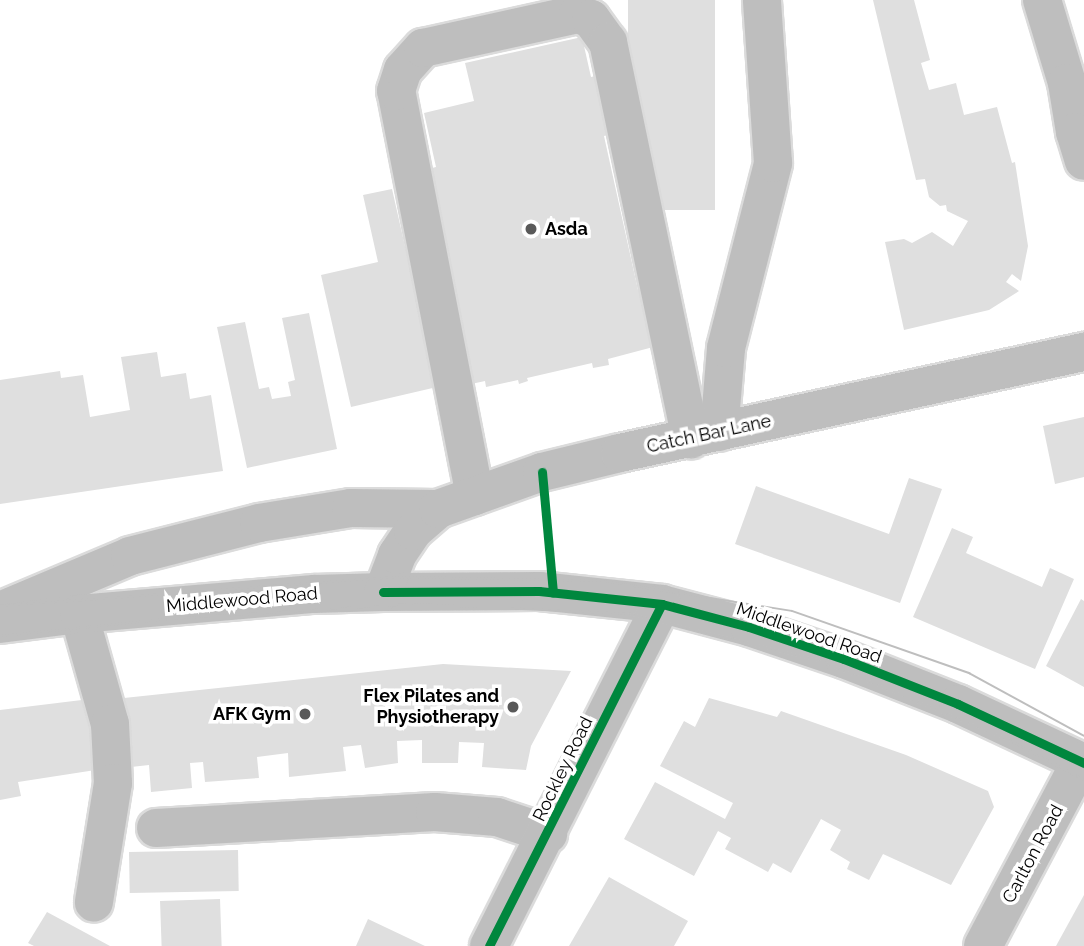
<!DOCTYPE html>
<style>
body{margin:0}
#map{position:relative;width:1084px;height:946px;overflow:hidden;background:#fff;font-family:Raleway,sans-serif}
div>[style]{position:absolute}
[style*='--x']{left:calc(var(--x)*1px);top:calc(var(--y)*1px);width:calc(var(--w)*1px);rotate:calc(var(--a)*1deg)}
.building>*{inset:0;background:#dfdfdf;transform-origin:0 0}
.roads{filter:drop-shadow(2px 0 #dbdbdb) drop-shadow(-2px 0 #dbdbdb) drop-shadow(0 2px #dbdbdb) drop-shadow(0 -2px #dbdbdb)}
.minor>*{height:38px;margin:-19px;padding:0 19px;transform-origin:19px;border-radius:19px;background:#bebebe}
.major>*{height:38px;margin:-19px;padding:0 19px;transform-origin:19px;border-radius:19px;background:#bebebe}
.tram>*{height:2px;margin:-1px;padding:0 1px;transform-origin:1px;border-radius:1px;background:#bebebe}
.cycleway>*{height:9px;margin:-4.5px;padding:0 4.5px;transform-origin:4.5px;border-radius:4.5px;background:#00873e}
.dots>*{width:19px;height:19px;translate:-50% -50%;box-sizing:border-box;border:4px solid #fff;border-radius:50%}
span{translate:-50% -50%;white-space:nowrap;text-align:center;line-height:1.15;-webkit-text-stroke:7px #fff;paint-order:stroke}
.poi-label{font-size:18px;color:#000;font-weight:700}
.left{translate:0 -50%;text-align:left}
.right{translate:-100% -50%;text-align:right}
.street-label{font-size:18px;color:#000}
</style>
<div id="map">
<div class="building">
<div style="left:628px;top:0;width:87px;height:210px"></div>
<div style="clip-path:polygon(873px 0,914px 0,930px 60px,921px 63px,929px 90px,956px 83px,964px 115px,997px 107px,1012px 163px,1015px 162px,1028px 246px,1021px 281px,1012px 274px,1006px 282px,1019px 291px,989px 310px,904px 330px,885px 242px,904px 239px,912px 243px,932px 232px,953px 246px,968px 221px,947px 211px,946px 205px,940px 206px,929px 197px,925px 179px,916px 180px)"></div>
<div style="clip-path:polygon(582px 37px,591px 77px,600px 75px,612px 134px,604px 136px,638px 290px,644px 288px,657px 346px,608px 359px,609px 365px,593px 368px,592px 363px,527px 378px,528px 381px,519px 384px,518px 380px,486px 387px,485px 381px,462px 386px,424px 170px,436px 167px,424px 113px,474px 101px,465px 63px)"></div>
<div style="clip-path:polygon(392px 189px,437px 387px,351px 407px,321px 275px,378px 262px,363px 195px)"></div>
<div style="clip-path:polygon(309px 313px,337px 449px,247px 468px,217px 327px,245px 322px,259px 389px,269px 387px,272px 399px,291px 396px,288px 382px,295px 380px,282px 318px)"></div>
<div style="clip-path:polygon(157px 352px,161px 377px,186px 373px,190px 399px,211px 395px,223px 471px,0 504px,0 380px,60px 371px,61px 378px,83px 375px,90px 417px,130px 410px,121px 357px)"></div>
<div style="clip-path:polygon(1084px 417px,1084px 477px,1055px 484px,1043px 426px)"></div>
<div style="clip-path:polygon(909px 478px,942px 489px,900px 603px,735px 544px,756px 486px,889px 534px)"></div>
<div style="clip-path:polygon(952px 528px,973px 537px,966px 553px,1042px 587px,1050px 568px,1074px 579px,1035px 669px,913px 617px)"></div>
<div style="clip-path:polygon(1081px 599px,1084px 601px,1084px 687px,1046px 666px)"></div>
<div style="clip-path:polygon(443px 664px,571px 671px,531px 746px,526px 770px,482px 767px,484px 743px,459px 742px,458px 763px,422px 763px,422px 740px,397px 741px,398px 763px,365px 768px,361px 745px,343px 747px,346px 771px,289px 777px,288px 753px,257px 757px,259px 778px,205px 782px,203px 762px,190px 763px,192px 788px,151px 792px,149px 765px,131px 767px,124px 698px)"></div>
<div style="clip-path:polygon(709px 698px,777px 717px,781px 711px,906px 755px,988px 791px,994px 807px,951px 885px,883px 854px,869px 880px,847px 869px,850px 862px,830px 850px,841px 830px,821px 819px,791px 873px,773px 863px,768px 872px,725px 849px,731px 838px,718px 831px,694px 876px,624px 839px,655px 782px,725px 819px,733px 803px,660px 766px,684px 721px,695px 727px)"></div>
<div style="clip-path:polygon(90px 699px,102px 769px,18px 782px,21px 796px,0 800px,0 710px)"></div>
<div style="left:238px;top:850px;width:41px;height:109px;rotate:89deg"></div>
<div style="clip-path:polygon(609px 877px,688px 921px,674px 946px,569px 946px)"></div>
<div style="clip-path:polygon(1084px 895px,1084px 946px,1056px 946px)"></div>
<div style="left:220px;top:899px;width:47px;height:60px;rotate:88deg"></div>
<div style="clip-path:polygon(47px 912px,110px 946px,34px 946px,28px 943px)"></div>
<div style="clip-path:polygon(368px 919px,425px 946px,356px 946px)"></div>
</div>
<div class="roads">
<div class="minor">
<div style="--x:719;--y:432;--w:84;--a:-85.2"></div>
<div style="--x:726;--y:348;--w:191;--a:-75.7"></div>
<div style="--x:773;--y:163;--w:163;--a:-93.9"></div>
<div style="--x:475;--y:496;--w:413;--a:-101"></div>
<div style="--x:396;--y:91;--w:22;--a:-72"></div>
<div style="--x:403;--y:70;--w:30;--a:-48"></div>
<div style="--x:423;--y:48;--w:159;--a:-12.4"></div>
<div style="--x:578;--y:14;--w:14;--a:21"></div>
<div style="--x:591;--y:19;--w:29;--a:54"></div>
<div style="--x:608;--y:42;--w:406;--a:78.2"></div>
<div style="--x:383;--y:592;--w:156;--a:-0.4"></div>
<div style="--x:539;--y:591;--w:124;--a:6"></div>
<div style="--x:662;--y:604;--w:90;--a:14.8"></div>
<div style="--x:749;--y:627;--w:100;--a:18.6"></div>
<div style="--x:844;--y:659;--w:123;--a:21.5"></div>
<div style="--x:958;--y:704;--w:139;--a:25.1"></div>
<div style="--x:79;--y:614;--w:114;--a:74.3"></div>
<div style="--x:110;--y:724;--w:59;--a:87.1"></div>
<div style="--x:113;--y:783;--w:121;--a:99.1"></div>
<div style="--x:156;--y:828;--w:279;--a:-3.3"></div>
<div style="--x:435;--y:812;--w:62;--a:4.6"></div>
<div style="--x:497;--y:817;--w:54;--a:18.4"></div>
<div style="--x:489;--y:946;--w:383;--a:-63.2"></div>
<div style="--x:983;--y:946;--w:209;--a:-62.1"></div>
</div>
<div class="major">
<div style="--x:1042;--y:0;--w:87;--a:73.2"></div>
<div style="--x:1067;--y:83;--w:50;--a:80.7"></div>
<div style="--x:1075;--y:132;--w:30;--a:73"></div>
<div style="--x:0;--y:611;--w:141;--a:-22.9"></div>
<div style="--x:130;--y:556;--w:133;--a:-14.3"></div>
<div style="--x:259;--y:523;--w:93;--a:-9.3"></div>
<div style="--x:351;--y:508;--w:87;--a:0.7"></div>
<div style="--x:0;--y:624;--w:80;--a:-7.2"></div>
<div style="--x:79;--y:614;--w:236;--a:-4.9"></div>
<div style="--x:314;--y:594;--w:69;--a:-1.7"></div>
<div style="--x:383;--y:592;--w:40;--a:-69"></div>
<div style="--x:397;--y:555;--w:29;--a:-56"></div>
<div style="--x:413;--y:531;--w:33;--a:-41"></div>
<div style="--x:438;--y:509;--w:110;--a:-19.6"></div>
<div style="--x:542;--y:472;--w:80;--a:-13.7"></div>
<div style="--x:620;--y:453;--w:475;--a:-12.3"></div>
</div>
</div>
<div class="tram">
<div style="--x:0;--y:606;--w:397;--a:-4.2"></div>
<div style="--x:396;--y:577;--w:207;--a:1.1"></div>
<div style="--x:603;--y:581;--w:191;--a:9"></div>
<div style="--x:792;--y:611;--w:188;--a:19.3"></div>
<div style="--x:969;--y:673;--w:131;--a:28.7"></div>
<div style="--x:0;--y:636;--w:168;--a:-5.8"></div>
<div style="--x:167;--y:619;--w:246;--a:-3.5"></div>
<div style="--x:413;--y:604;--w:217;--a:2.6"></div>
<div style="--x:630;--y:614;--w:196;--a:13.9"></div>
<div style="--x:820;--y:661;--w:207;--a:22.7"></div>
<div style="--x:1011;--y:741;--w:83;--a:28.1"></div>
</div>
<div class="cycleway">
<div style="--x:542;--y:472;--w:121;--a:84.8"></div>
<div style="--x:383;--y:592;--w:156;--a:-0.4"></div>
<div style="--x:539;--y:591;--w:124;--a:6"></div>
<div style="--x:662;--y:604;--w:90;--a:14.8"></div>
<div style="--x:749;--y:627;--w:100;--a:18.6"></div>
<div style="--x:844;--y:659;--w:123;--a:21.5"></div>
<div style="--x:958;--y:704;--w:139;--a:25.1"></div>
<div style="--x:489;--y:946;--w:383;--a:-63.2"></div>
</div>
<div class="dots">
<div style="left:531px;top:229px;background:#595959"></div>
<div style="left:513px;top:707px;background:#595959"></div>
<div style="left:305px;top:714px;background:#595959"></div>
</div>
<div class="poi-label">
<span class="left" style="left:545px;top:229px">Asda</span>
<span class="right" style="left:499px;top:707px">Flex Pilates and<br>Physiotherapy</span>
<span class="right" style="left:291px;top:714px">AFK Gym</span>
</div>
<div class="street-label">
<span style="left:709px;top:434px;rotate:-12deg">Catch Bar Lane</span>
<span style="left:242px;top:600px;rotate:-5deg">Middlewood Road</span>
<span style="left:809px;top:633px;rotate:19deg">Middlewood Road</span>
<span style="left:563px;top:769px;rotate:-64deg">Rockley Road</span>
<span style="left:1033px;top:854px;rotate:-62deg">Carlton Road</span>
</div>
</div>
